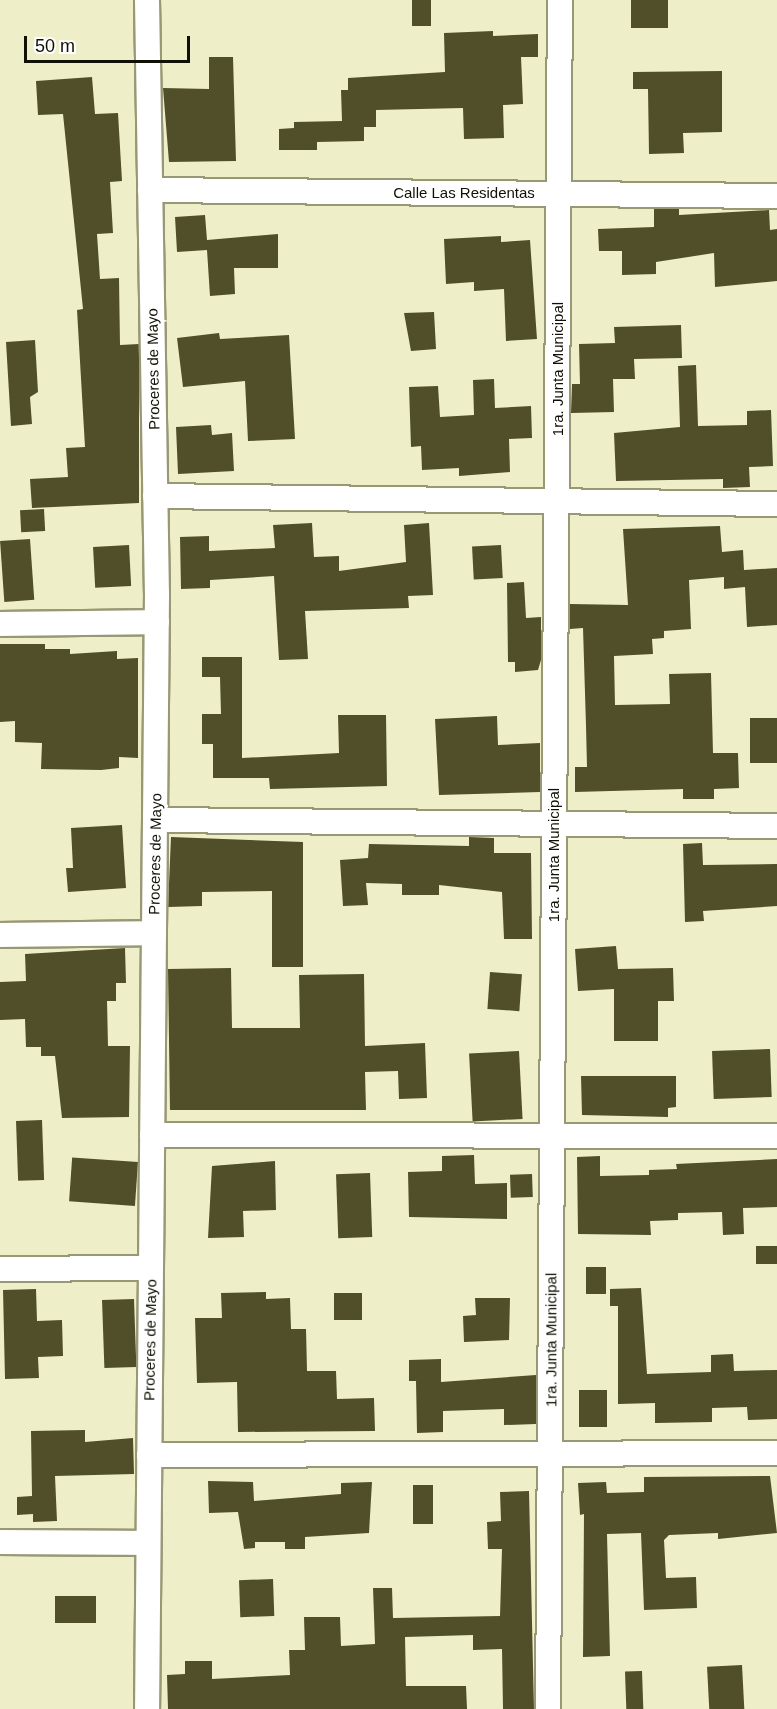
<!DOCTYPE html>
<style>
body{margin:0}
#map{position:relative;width:777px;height:1709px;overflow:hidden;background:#eeeec8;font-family:Arial,sans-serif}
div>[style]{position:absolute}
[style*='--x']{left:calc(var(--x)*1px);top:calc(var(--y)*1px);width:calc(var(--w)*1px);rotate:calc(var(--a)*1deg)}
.building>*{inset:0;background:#504f2a;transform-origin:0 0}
.roads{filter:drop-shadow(2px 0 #999875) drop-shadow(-2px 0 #999875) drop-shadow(0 2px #999875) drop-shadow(0 -2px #999875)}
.street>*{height:24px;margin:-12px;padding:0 12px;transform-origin:12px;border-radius:12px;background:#fff}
span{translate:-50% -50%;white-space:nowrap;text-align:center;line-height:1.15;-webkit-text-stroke:6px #fff;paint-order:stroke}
.street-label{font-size:15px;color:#101004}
.scale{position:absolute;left:24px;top:36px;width:166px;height:27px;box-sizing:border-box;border:3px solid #101004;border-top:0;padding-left:8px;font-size:18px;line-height:21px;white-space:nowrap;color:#101004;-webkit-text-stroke:4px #fff;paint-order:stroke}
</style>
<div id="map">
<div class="building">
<div style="left:412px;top:0;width:19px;height:26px"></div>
<div style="left:631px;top:0;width:37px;height:28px"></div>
<div style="clip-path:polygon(493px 31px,493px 36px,538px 34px,538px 57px,521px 57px,523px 104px,503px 105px,504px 138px,464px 139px,463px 108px,376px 110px,376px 127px,364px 127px,364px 141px,317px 142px,317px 150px,279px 150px,279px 129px,294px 128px,294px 122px,342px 121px,341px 90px,348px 90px,348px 78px,445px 72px,444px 33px)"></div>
<div style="clip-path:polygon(209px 57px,233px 57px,236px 161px,169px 162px,163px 88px,209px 89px)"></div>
<div style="clip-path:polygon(722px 71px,722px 132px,683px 133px,684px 153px,649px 154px,648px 89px,633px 89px,633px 72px)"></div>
<div style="clip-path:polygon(92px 77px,95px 114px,118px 113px,122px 181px,110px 182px,113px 233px,97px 234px,100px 279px,119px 278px,120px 345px,139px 344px,139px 503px,32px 508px,30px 479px,68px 477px,66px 448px,85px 447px,77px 310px,83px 309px,63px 114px,38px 115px,36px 81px)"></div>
<div style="clip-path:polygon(654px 209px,679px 209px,679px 215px,769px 210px,770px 230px,777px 229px,777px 281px,715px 287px,714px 253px,656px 262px,656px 274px,622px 275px,622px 251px,599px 251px,598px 229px,654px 227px)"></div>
<div style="clip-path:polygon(205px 215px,207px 240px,278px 234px,278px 268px,234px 268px,235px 294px,210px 296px,207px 250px,177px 252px,175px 217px)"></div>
<div style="clip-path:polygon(501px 236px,501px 242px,530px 240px,537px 339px,506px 341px,504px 289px,474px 291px,474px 282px,446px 284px,444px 239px)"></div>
<div style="clip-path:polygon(434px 312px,436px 349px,411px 351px,404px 313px)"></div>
<div style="clip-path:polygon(681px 325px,682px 358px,634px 359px,635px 379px,613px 379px,614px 412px,571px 413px,572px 384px,580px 384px,579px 344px,615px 343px,614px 327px)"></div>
<div style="clip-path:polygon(219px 333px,220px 339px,289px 335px,295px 439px,248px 441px,245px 381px,183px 387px,177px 338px)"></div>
<div style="clip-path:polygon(35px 340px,38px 392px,30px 397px,32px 424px,11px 426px,6px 342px)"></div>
<div style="clip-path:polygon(696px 365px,698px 426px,747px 425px,747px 411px,771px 410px,773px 466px,749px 467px,750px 487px,723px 488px,723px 479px,616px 481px,614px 433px,680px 427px,678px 366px)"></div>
<div style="clip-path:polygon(494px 379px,495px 408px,531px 406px,532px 438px,509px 439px,510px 472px,459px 476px,459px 468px,422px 470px,421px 446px,411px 447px,409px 387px,438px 386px,440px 417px,474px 415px,473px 380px)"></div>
<div style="clip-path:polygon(211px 425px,212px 435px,232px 433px,234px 471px,178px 474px,176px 427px)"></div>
<div style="left:44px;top:509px;width:22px;height:24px;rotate:87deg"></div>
<div style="clip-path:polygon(312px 523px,314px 557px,339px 556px,339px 571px,406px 562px,404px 525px,429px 523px,433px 595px,408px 596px,409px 608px,305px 611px,308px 659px,279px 660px,274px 576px,210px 580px,210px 588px,181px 589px,180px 537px,209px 536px,209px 551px,275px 548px,273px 525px)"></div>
<div style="clip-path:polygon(720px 526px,722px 552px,743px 550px,744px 570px,777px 568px,777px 625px,747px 627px,745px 587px,724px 589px,724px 577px,689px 580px,691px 629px,664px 631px,664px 638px,652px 639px,653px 654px,614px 656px,615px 705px,670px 704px,669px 674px,711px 673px,713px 753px,738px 753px,739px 788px,714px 789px,714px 799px,683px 799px,683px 789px,575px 792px,575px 767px,587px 767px,586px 726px,583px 628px,570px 629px,570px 604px,628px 605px,623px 529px)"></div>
<div style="left:30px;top:539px;width:61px;height:30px;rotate:86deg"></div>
<div style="left:129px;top:545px;width:41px;height:36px;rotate:87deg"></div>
<div style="left:501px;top:545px;width:33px;height:29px;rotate:87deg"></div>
<div style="clip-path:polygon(524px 582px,526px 618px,541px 617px,541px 660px,538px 670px,515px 672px,515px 662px,508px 662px,507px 583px)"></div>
<div style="clip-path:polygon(0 644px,45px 644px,45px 649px,70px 649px,70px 654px,117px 651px,117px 659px,138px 658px,138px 758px,119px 757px,119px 768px,101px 770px,41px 769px,42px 743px,15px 742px,15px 721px,0 722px)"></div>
<div style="clip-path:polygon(202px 657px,242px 657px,242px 758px,339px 753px,338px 715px,386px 715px,387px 786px,270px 789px,269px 778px,213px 778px,213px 744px,202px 744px,202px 714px,221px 714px,220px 677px,202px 677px)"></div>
<div style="clip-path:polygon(497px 716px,498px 745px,540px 743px,540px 792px,439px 795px,435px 719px)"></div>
<div style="left:777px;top:718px;width:45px;height:27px;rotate:90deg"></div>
<div style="clip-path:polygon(122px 825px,126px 888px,68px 892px,66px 868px,73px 868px,71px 828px)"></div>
<div style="clip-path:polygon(171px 837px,303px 842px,303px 967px,272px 967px,272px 891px,202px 892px,202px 906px,168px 907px)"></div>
<div style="clip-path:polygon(469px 837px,494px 838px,494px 853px,531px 853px,532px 939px,504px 939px,502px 892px,439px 885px,439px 895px,402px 895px,402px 884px,366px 883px,368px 905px,343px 906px,340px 860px,368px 858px,369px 844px,469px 846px)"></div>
<div style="clip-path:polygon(702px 843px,703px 865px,777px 864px,777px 906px,703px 911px,704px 921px,685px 922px,683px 844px)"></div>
<div style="clip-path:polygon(616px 946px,618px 969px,673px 968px,674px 1001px,658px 1001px,658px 1041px,614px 1041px,614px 989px,578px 991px,575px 949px)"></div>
<div style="clip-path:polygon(125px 948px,126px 983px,116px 983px,116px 1001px,107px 1001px,108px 1046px,130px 1046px,129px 1117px,62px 1118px,55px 1056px,41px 1056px,41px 1047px,26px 1047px,25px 1019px,0 1020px,0 982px,26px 981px,25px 954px)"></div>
<div style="clip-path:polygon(231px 968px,232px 1028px,300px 1028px,299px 975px,364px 974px,365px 1046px,425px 1043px,427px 1098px,399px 1099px,398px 1071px,365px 1072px,366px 1110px,170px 1110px,168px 969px)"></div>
<div style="left:490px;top:972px;width:32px;height:37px;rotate:4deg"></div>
<div style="left:770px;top:1049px;width:48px;height:58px;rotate:88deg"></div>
<div style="left:519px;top:1051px;width:68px;height:50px;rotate:87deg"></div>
<div style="clip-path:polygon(581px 1076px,676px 1076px,676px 1107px,668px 1108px,668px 1117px,582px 1115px)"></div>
<div style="left:42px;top:1120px;width:60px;height:26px;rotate:88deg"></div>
<div style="clip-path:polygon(474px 1155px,475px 1184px,507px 1183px,507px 1219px,409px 1217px,408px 1172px,442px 1171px,442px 1156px)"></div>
<div style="clip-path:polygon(600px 1156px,600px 1176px,649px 1175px,649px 1170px,677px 1169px,676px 1164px,777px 1159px,777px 1207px,743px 1208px,744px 1234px,723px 1235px,722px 1212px,678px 1213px,678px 1220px,650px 1221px,651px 1235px,578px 1234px,577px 1157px)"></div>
<div style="clip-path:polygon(275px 1161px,276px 1210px,243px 1211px,244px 1237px,208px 1238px,212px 1166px)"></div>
<div style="left:138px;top:1162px;width:44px;height:66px;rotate:94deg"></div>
<div style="left:370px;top:1173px;width:64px;height:34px;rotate:88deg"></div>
<div style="left:532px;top:1174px;width:23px;height:22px;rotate:88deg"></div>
<div style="left:756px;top:1246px;width:21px;height:18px"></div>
<div style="left:586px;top:1267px;width:20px;height:27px"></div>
<div style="clip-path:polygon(641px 1288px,647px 1374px,711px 1372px,711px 1355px,733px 1354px,734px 1371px,777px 1370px,777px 1419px,748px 1420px,747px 1407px,712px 1408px,712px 1422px,655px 1423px,655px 1403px,618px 1404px,618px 1306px,610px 1306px,610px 1289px)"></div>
<div style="clip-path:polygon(36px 1289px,37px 1321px,62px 1320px,63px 1356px,38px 1357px,39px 1378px,5px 1379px,3px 1290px)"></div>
<div style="clip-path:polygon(266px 1292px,266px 1299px,290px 1298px,291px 1329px,306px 1329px,307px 1371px,336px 1371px,337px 1399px,374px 1398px,375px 1431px,238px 1432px,237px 1382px,197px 1383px,195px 1318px,222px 1318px,221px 1293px)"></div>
<div style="left:334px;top:1293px;width:28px;height:27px"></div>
<div style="clip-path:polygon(475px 1298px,510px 1298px,509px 1340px,464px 1342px,463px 1316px,476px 1315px)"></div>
<div style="left:134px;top:1299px;width:68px;height:32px;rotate:88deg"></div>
<div style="clip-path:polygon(441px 1359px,441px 1382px,536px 1375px,536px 1424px,504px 1425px,504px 1409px,443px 1411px,443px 1432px,417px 1433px,416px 1381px,409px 1381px,409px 1360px)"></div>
<div style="left:579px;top:1390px;width:28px;height:37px"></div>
<div style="clip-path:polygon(85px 1430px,85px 1442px,133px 1438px,134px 1474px,55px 1476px,57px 1521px,33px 1522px,33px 1514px,17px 1515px,17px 1497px,32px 1496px,31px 1431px)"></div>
<div style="clip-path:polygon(770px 1476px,777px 1533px,718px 1539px,718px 1533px,669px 1535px,664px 1540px,666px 1578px,696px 1577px,697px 1608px,644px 1610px,641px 1533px,607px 1534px,610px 1656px,583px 1657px,584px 1514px,580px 1515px,578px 1483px,606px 1482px,607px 1493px,644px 1492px,644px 1477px)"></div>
<div style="clip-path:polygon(208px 1481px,253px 1482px,254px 1501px,341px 1494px,341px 1483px,372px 1482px,369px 1533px,305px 1537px,305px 1549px,285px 1549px,285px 1542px,255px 1542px,255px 1548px,244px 1549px,238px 1512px,209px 1513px)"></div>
<div style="left:413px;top:1485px;width:20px;height:39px"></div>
<div style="clip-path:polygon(529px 1491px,534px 1709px,503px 1709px,502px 1649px,473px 1650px,473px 1635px,405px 1637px,406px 1686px,466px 1686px,467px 1709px,168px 1709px,167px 1675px,185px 1674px,185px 1661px,212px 1661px,212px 1679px,290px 1675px,289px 1650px,305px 1650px,304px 1617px,340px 1617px,341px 1646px,375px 1644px,373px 1588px,392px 1588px,393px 1618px,500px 1616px,502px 1549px,488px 1549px,487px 1522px,501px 1521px,500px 1492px)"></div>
<div style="left:273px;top:1579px;width:37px;height:34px;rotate:88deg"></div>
<div style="left:96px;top:1596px;width:27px;height:41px;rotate:90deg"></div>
<div style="left:742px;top:1665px;width:44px;height:35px;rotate:87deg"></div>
<div style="left:642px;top:1671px;width:38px;height:17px;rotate:88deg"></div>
</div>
<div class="roads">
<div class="street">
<div style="--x:147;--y:0;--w:594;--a:89.04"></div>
<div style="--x:157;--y:594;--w:1115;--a:90.51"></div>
<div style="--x:150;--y:190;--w:627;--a:0.55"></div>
<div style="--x:155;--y:496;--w:622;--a:0.74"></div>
<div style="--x:0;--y:624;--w:157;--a:-0.7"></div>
<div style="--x:155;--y:820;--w:622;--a:0.55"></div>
<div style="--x:0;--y:935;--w:154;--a:-0.7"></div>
<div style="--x:152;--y:1135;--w:625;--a:0.09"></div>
<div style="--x:0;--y:1269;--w:151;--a:-0.4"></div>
<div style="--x:149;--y:1455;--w:628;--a:-0.18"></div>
<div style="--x:0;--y:1542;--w:148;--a:0.4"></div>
<div style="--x:548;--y:1709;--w:1709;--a:-89.6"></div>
</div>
</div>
<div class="street-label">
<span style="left:464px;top:193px">Calle Las Residentas</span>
<span style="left:153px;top:369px;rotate:-91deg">Proceres de Mayo</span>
<span style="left:558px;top:369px;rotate:-90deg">1ra. Junta Municipal</span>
<span style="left:155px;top:854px;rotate:-89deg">Proceres de Mayo</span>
<span style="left:554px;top:855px;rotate:-90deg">1ra. Junta Municipal</span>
<span style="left:150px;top:1340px;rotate:-89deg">Proceres de Mayo</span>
<span style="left:551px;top:1340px;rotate:-90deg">1ra. Junta Municipal</span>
</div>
<div class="scale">50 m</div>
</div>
